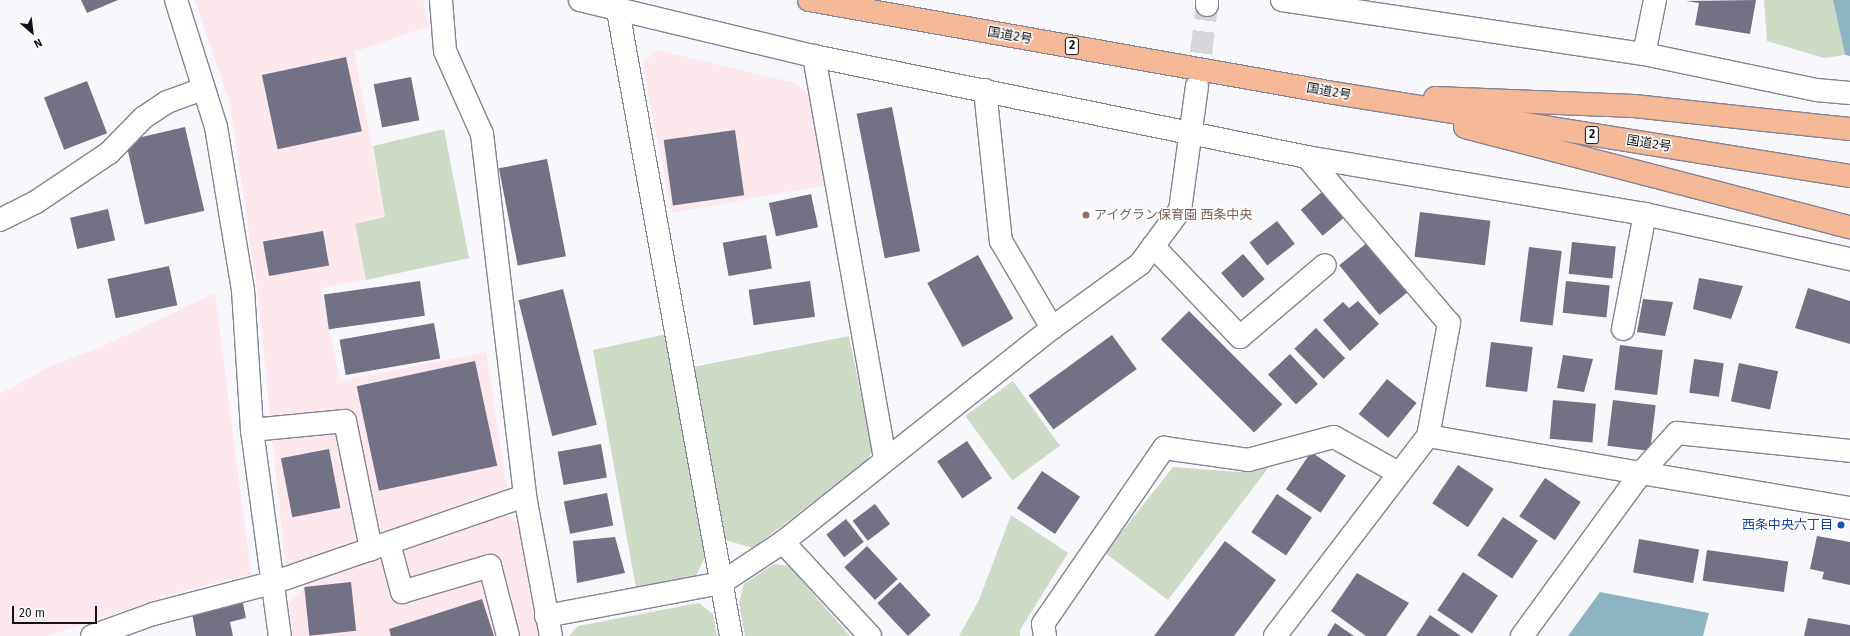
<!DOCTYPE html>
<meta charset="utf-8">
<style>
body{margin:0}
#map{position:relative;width:1850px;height:636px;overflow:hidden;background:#f8f7fc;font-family:"Fira Sans","Noto Sans JP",sans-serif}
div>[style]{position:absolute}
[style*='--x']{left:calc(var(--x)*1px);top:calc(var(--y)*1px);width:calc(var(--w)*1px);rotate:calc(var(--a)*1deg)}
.commercial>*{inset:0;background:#fde8ed}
.green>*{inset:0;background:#cddbc6;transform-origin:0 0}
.water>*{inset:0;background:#8db4c1}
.building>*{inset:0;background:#737285;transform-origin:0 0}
.minor-tunnel>*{height:22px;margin-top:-11px;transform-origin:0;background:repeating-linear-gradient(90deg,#d6d5da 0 22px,transparent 0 33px)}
.roads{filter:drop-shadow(1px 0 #868396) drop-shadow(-1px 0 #868396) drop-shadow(0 1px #868396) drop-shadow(0 -1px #868396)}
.minor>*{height:22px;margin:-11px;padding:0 11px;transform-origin:11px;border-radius:11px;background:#fff}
.highway>*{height:22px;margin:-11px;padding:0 11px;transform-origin:11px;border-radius:11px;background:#f5b998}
.dots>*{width:11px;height:11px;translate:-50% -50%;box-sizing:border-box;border:2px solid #fff;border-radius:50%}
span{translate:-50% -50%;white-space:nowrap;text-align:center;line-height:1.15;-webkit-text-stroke:3px #fff;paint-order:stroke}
.shield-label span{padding:1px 3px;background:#fff;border:1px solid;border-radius:3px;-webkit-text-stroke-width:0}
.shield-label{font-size:12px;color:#131219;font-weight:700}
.street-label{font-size:13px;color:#131219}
.education-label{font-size:13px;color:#785e54}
.left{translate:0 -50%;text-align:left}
.transit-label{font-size:13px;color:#164399}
.right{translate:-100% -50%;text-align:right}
.north{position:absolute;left:12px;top:12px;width:40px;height:40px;-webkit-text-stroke:3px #fff;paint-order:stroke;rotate:152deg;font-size:11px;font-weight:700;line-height:16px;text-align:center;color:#131219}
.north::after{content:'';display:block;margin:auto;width:14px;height:18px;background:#131219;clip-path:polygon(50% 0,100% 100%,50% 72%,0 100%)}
.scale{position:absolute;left:12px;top:606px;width:85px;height:18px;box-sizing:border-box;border:2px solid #131219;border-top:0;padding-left:5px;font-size:12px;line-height:14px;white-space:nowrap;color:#131219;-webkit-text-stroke:3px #fff;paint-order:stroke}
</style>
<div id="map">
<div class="commercial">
<div style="clip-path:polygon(195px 0,423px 0,428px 27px,354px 52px,385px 217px,355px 224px,366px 280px,321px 288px,340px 381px,486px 352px,507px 488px,299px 563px,285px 564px,258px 295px,230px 104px)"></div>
<div style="clip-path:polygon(657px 50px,795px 83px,808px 95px,826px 185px,672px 213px,642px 63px)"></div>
<div style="clip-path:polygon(215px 293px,251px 574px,182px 591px,47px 636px,0 636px,0 394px,51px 366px,103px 346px)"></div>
<div style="clip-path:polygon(505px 514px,517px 522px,540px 636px,292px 636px,289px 603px,310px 582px)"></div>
</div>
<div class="green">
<div style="clip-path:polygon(1764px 0,1833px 0,1845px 55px,1824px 58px,1767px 41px)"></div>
<div style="clip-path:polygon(444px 129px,469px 258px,366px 280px,355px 224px,385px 217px,373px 146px)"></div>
<div style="clip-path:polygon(667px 334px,705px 557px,695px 578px,636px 588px,593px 350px)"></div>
<div style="clip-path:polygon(849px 336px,872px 449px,868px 460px,753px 548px,725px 540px,693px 367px)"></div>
<div style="left:1013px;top:381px;width:80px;height:59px;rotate:54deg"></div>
<div style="clip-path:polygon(1173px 467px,1239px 472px,1269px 467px,1168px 600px,1105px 553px)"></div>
<div style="clip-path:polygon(1011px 515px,1068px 553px,1020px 630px,1020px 636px,959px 636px,979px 600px)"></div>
<div style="clip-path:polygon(774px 564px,789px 566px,850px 636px,745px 636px,739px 603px,744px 584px)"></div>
<div style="clip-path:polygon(699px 603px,713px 614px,717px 636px,569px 636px,578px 626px)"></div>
</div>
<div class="water">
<div style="clip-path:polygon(1833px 0,1850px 0,1850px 56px,1845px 55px)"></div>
<div style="clip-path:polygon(1600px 592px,1709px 613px,1703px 636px,1568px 636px)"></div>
</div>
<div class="building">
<div style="clip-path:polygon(81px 0,118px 0,87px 13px)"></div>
<div style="clip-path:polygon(1756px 0,1750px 34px,1695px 25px,1699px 3px,1686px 1px)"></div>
<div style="left:346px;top:57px;width:76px;height:86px;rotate:78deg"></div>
<div style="left:411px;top:77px;width:44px;height:38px;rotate:79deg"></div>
<div style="left:87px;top:81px;width:56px;height:46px;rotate:69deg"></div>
<div style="left:892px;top:107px;width:147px;height:36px;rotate:79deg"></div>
<div style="left:185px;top:127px;width:86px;height:61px;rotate:77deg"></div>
<div style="left:735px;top:130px;width:66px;height:72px;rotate:82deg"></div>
<div style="left:547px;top:159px;width:99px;height:49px;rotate:79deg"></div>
<div style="left:1323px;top:191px;width:34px;height:29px;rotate:50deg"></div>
<div style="left:811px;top:194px;width:34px;height:43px;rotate:78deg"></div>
<div style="left:108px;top:209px;width:32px;height:39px;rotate:77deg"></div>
<div style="left:1420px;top:212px;width:71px;height:45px;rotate:7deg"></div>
<div style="left:1277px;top:221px;width:29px;height:35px;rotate:52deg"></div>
<div style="left:323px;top:231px;width:35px;height:61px;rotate:80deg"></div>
<div style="left:766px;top:235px;width:34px;height:44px;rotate:80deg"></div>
<div style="left:1368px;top:242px;width:64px;height:37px;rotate:51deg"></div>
<div style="left:1572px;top:242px;width:44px;height:32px;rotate:6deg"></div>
<div style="left:1529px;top:247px;width:33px;height:75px;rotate:7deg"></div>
<div style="left:1243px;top:254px;width:33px;height:29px;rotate:49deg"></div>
<div style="left:978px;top:255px;width:73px;height:58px;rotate:61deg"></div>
<div style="left:169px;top:266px;width:40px;height:63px;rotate:78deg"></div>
<div style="clip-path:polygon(1699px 278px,1743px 286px,1731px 319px,1693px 309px)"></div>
<div style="left:420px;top:281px;width:35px;height:97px;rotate:82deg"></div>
<div style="left:810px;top:281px;width:36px;height:62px;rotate:82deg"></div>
<div style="left:1566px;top:281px;width:44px;height:32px;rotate:6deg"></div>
<div style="clip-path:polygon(1808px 288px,1850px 301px,1850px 344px,1795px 328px)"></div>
<div style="left:563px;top:289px;width:140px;height:46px;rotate:76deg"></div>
<div style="clip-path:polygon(1643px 299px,1673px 302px,1665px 336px,1637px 332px)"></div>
<div style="clip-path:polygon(1358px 301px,1379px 324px,1350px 351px,1323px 320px,1343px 302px,1349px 308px)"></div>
<div style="left:1189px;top:311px;width:132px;height:40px;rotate:45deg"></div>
<div style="left:434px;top:323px;width:36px;height:96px;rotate:80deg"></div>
<div style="left:1316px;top:328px;width:42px;height:30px;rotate:46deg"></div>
<div style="left:1112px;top:335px;width:42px;height:103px;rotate:54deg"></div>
<div style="left:1491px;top:342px;width:42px;height:45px;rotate:7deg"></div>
<div style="left:1620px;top:345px;width:43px;height:45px;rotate:7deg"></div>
<div style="left:1290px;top:354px;width:41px;height:30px;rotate:47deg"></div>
<div style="clip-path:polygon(1563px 355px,1593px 359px,1584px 392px,1557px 388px)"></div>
<div style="left:1694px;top:359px;width:30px;height:34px;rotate:8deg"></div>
<div style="left:475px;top:361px;width:107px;height:121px;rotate:78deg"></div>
<div style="left:1739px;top:363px;width:40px;height:39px;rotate:12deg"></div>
<div style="left:1387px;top:379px;width:38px;height:45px;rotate:39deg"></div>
<div style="left:1553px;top:400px;width:43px;height:39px;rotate:5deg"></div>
<div style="left:1613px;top:400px;width:43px;height:46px;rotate:7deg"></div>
<div style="left:967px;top:441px;width:45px;height:36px;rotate:56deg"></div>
<div style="left:601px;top:444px;width:34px;height:44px;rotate:80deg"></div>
<div style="left:329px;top:449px;width:60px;height:49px;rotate:79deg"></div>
<div style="left:1311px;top:452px;width:42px;height:45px;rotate:34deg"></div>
<div style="left:1458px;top:465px;width:43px;height:46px;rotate:34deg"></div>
<div style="left:1042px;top:471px;width:46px;height:45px;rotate:34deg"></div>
<div style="left:1545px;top:478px;width:43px;height:46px;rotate:34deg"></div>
<div style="left:607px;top:493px;width:33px;height:44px;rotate:79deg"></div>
<div style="left:1277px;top:494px;width:42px;height:46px;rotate:34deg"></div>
<div style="left:875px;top:504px;width:25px;height:28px;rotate:53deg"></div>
<div style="left:1503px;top:517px;width:42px;height:46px;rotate:34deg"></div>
<div style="left:846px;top:519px;width:29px;height:25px;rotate:52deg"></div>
<div style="clip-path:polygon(1817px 536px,1850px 542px,1850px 585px,1822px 579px,1824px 572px,1810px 569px)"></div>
<div style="clip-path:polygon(615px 537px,625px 573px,577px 583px,573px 541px)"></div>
<div style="left:1639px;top:539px;width:61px;height:34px;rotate:10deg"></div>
<div style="clip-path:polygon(1225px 541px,1276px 580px,1234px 636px,1154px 636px)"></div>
<div style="left:867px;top:546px;width:45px;height:31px;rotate:47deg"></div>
<div style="left:1707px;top:550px;width:82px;height:31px;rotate:8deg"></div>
<div style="left:1463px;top:572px;width:42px;height:46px;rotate:34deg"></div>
<div style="clip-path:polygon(1357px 573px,1409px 603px,1386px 636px,1366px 636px,1331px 611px)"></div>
<div style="left:351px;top:582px;width:49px;height:47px;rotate:84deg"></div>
<div style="left:900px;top:582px;width:45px;height:31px;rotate:47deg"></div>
<div style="clip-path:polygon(482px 599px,494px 636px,391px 636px,389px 629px)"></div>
<div style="clip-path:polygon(243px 603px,246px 618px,230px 622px,233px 636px,196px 636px,192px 613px)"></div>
<div style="clip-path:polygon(1430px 615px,1461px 636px,1416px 636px)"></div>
<div style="clip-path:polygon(1808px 618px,1850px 625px,1850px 636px,1804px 636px)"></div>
<div style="clip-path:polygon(1335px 623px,1354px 636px,1327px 636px)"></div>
</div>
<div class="minor-tunnel">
<div style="--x:1197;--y:86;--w:82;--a:-83"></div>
</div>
<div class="roads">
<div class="minor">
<div style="--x:176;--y:0;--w:133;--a:72.5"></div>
<div style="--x:216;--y:127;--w:165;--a:80.6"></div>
<div style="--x:243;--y:290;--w:140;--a:86.3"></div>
<div style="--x:252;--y:430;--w:208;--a:82.3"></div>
<div style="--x:441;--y:0;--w:51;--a:85.5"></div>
<div style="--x:445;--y:51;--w:91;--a:66"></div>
<div style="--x:482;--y:134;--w:365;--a:83.2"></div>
<div style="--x:525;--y:496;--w:142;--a:79.5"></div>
<div style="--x:580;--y:0;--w:241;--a:13.5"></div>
<div style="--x:814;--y:56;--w:503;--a:11.58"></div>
<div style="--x:1307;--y:157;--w:343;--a:9.6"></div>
<div style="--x:1645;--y:214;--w:210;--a:12.4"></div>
<div style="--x:1282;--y:0;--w:366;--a:8.5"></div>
<div style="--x:1644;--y:54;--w:176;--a:11.8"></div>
<div style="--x:1816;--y:90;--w:34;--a:5"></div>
<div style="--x:1207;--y:5;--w:5;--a:-90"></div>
<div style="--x:618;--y:11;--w:635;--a:79.75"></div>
<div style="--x:1644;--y:54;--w:55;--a:-78.5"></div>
<div style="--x:814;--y:56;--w:410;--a:80"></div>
<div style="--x:985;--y:90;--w:152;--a:84"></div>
<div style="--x:1001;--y:241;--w:101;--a:59.6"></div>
<div style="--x:1307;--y:157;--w:218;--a:49.5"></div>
<div style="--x:1449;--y:323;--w:115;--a:100.5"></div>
<div style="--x:0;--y:220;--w:40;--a:-26.6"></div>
<div style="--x:36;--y:202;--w:88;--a:-33.9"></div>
<div style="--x:109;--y:153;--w:49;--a:-45.8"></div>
<div style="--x:143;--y:118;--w:29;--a:-34"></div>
<div style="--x:167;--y:102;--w:38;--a:-20"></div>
<div style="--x:1153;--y:246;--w:126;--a:46.3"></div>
<div style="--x:1240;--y:337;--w:111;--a:-40.3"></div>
<div style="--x:1623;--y:329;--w:117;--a:-79.2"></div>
<div style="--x:252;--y:430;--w:93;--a:-5.5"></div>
<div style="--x:345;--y:421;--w:131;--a:78.5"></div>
<div style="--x:783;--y:542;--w:128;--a:47.2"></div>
<div style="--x:389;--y:543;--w:51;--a:75.1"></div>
<div style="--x:402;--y:592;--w:92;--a:-16.5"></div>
<div style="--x:490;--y:566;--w:72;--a:75.6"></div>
<div style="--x:546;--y:616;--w:178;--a:-10.7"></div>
<div style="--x:721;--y:583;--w:74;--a:-33.5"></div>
<div style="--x:783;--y:542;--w:344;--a:-38.5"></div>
<div style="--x:1052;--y:328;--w:109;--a:-36"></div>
<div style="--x:1140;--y:264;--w:67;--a:-53.5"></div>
<div style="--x:1180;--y:210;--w:125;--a:-82.2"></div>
<div style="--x:92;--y:636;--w:65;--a:-19.8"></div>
<div style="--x:153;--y:614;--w:126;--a:-14.7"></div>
<div style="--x:275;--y:582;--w:264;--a:-19"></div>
<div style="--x:1045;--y:636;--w:12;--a:-99"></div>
<div style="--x:1043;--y:624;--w:214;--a:-55.5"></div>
<div style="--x:1164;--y:448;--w:85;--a:8.1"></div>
<div style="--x:1248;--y:460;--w:89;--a:-15"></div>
<div style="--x:1334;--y:437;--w:72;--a:29.1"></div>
<div style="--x:1275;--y:636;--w:252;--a:-52.6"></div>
<div style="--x:1428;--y:436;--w:216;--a:9.9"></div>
<div style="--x:1641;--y:473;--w:54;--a:-48"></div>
<div style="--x:1677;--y:433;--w:174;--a:5.9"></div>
<div style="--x:1522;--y:636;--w:202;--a:-53.9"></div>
<div style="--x:1641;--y:473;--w:212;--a:9.5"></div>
</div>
<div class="highway">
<div style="--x:809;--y:0;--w:533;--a:10.05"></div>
<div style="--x:1334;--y:93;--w:523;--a:9.14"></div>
<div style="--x:1435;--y:98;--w:199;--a:2.3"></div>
<div style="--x:1634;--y:106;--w:217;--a:6.1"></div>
<div style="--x:1465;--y:127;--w:398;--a:14.6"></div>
</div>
</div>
<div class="dots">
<div style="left:1086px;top:215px;background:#8d6e63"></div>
<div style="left:1841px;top:525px;background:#1a4fb4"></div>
</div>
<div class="shield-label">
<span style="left:1072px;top:46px">2</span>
<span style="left:1592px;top:135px">2</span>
</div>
<div class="street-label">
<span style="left:1010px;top:36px;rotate:10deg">国道2号</span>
<span style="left:1329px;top:92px;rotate:10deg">国道2号</span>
<span style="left:1649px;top:144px;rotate:9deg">国道2号</span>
</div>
<div class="education-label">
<span class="left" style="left:1094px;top:215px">アイグラン保育園 西条中央</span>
</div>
<div class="transit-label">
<span class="right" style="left:1833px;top:525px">西条中央六丁目</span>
</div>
<div class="north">N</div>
<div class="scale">20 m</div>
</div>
